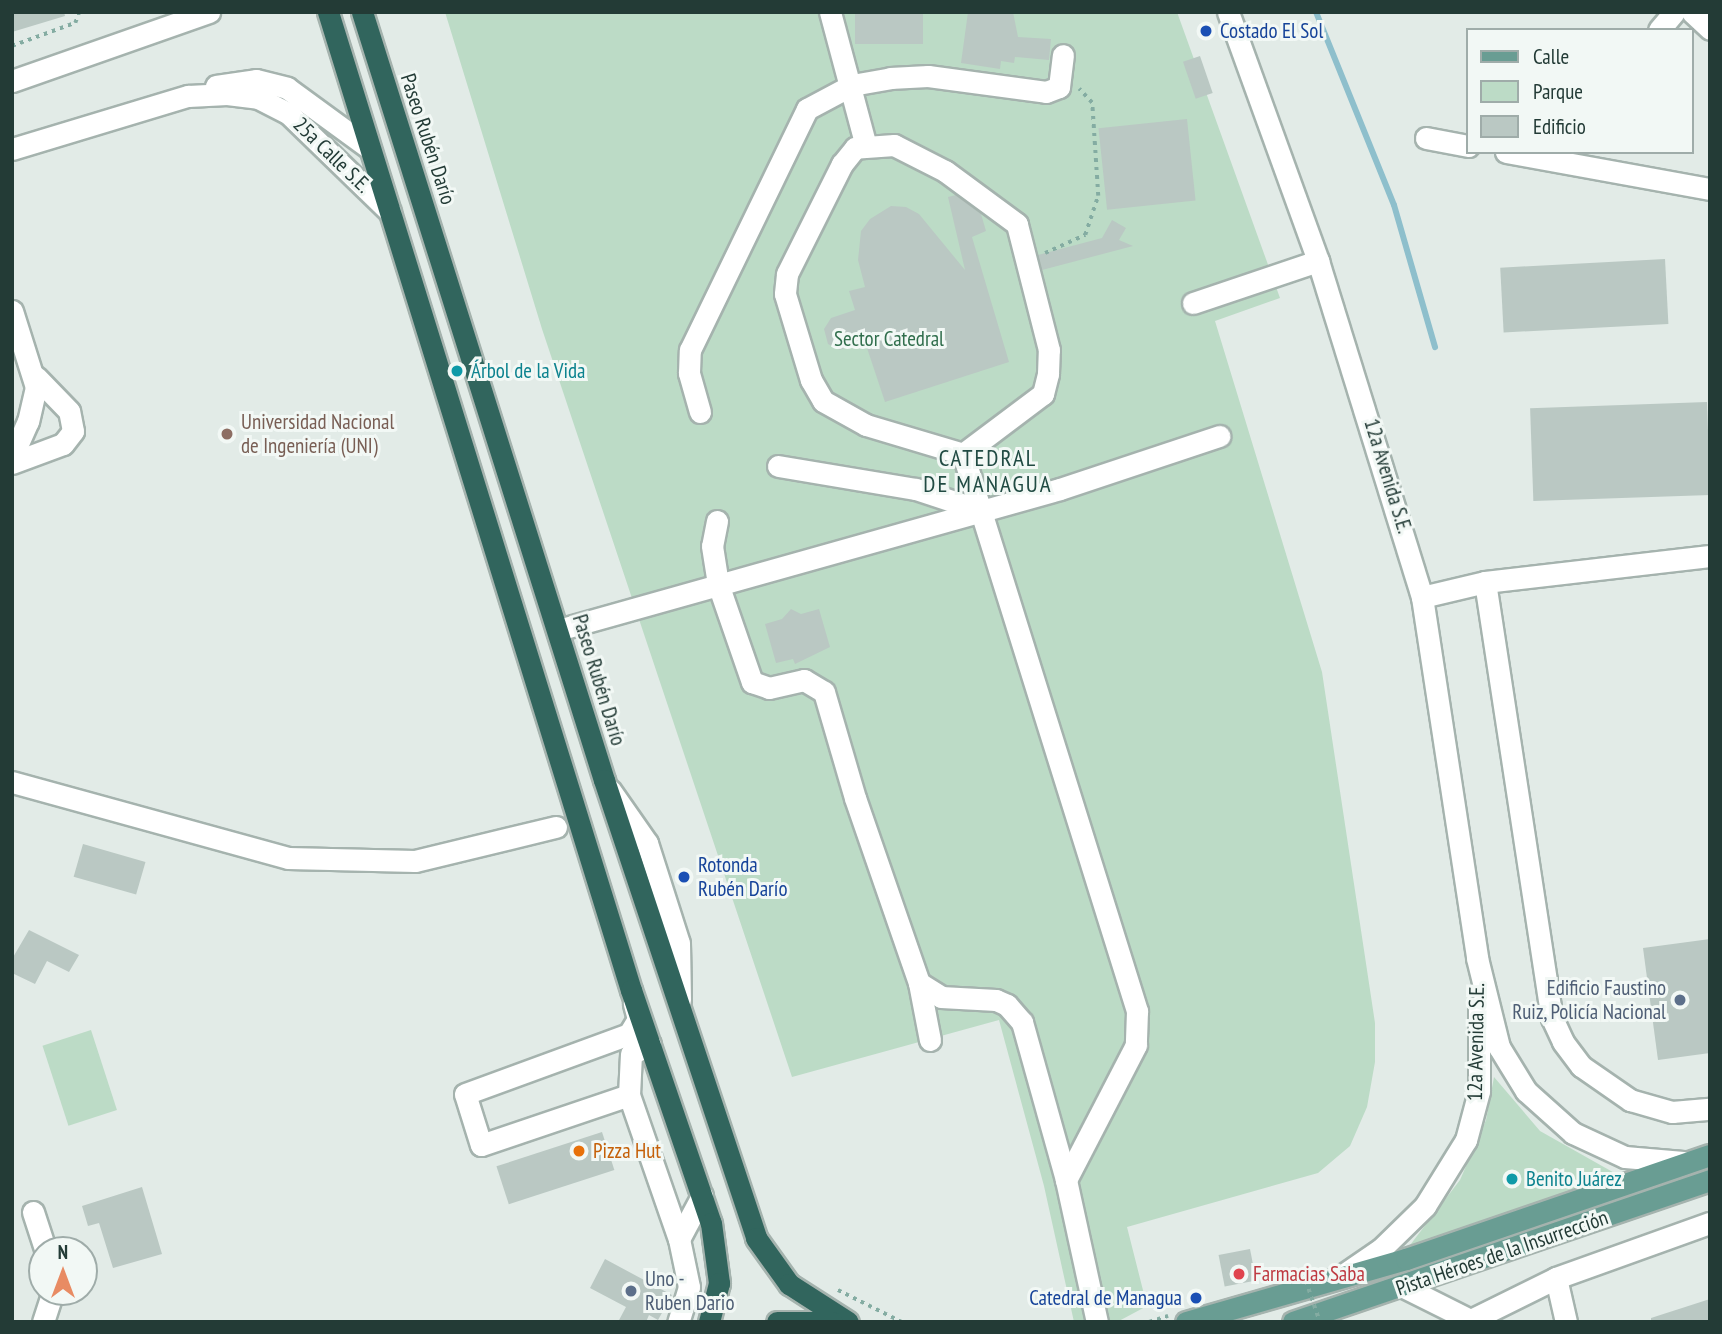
<!DOCTYPE html>
<meta charset="utf-8">
<style>
body{margin:0}
#map{position:relative;width:1722px;height:1334px;overflow:hidden;background:#e2ebe7;font-family:"PT Sans Narrow",sans-serif}
div>[style]{position:absolute}
[style*='--x']{left:calc(var(--x)*1px);top:calc(var(--y)*1px);width:calc(var(--w)*1px);rotate:calc(var(--a)*1deg)}
.green>*{inset:0;background:#bcdbc6;transform-origin:0 0}
.stream>*{height:6px;margin:-3px;padding:0 3px;transform-origin:3px;border-radius:3px;background:#8ebfcc}
.building>*{inset:0;background:#bac8c3;transform-origin:0 0}
.path>*{height:3.5px;margin-top:-1.75px;transform-origin:0;background:repeating-linear-gradient(90deg,#84aca2 0 3.5px,transparent 0 8.5px)}
.roads{filter:drop-shadow(2px 0 #a5b3ae) drop-shadow(-2px 0 #a5b3ae) drop-shadow(0 2px #a5b3ae) drop-shadow(0 -2px #a5b3ae)}
.minor>*{height:21px;margin:-10.5px;padding:0 10.5px;transform-origin:10.5px;border-radius:10.5px;background:#fff}
.major>*{height:21px;margin:-10.5px;padding:0 10.5px;transform-origin:10.5px;border-radius:10.5px;background:#699d93}
.highway>*{height:21px;margin:-10.5px;padding:0 10.5px;transform-origin:10.5px;border-radius:10.5px;background:#31655d}
.path-bridge>*{height:3.5px;margin-top:-1.75px;transform-origin:0;background:repeating-linear-gradient(90deg,#84aca2 0 3.5px,transparent 0 8.5px)}
.dots>*{width:19px;height:19px;translate:-50% -50%;box-sizing:border-box;border:4px solid #f2f8f5;border-radius:50%}
span{translate:-50% -50%;white-space:nowrap;text-align:center;line-height:1.15;-webkit-text-stroke:6px #f2f8f5;paint-order:stroke}
.transit-label{font-size:21px;color:#164399}
.left{translate:0 -50%;text-align:left}
.right{translate:-100% -50%;text-align:right}
.street-label{font-size:21px;color:#233b36}
.park-label{font-size:21px;color:#306e4c}
.culture-label{font-size:21px;color:#0d838f}
.education-label{font-size:21px;color:#785e54}
.service-label{font-size:21px;color:#4e5e75}
.food-label{font-size:21px;color:#c56008}
.health-label{font-size:21px;color:#be3a42}
.neighbourhood-label{font-size:23px;color:#214b43;letter-spacing:2px}
.frame{position:absolute;inset:0;border:14px solid #233b36;pointer-events:none}
.legend{position:absolute;left:1466px;top:28px;width:228px;height:126px;box-sizing:border-box;background:#f2f8f5;border:2px solid #9faca9;margin:0;padding:9px 12px;list-style:none;font-size:21px;color:#233b36}
.legend li{display:flex;align-items:center;gap:14px;height:35px}
.legend b{width:35px;border:2px solid #9faca9}
.north{position:absolute;left:28px;top:1236px;width:70px;height:70px;box-sizing:border-box;background:#f2f8f5;border:2px solid #9faca9;border-radius:50%;rotate:0deg;font-size:19px;font-weight:700;line-height:28px;text-align:center;color:#233b36}
.north::after{content:'';display:block;margin:auto;width:24px;height:32px;background:#e88b63;clip-path:polygon(50% 0,100% 100%,50% 72%,0 100%)}
</style>
<div id="map">
<div class="green">
<div style="clip-path:polygon(445px 12px,1177px 12px,1280px 298px,1215px 321px,1322px 672px,1375px 1023px,1375px 1062px,1367px 1107px,1350px 1146px,1318px 1173px,1127px 1227px,1147px 1306px,1117px 1322px,1074px 1322px,1044px 1186px,999px 1020px,792px 1077px,542px 329px)"></div>
<div style="left:91px;top:1030px;width:84px;height:51px;rotate:72deg"></div>
<div style="clip-path:polygon(1494px 1077px,1540px 1131px,1618px 1175px,1407px 1249px,1460px 1180px,1486px 1120px)"></div>
</div>
<div class="stream">
<div style="--x:1316;--y:12;--w:208;--a:68"></div>
<div style="--x:1394;--y:205;--w:148;--a:73.9"></div>
</div>
<div class="building">
<div style="clip-path:polygon(12px 12px,64px 12px,65px 16px,12px 32px)"></div>
<div style="left:855px;top:12px;width:68px;height:32px"></div>
<div style="clip-path:polygon(968px 12px,1013px 12px,1018px 37px,1051px 39px,1049px 60px,1015px 57px,1014px 63px,1001px 61px,1000px 69px,961px 63px)"></div>
<div style="left:1200px;top:56px;width:39px;height:18px;rotate:71deg"></div>
<div style="left:1187px;top:119px;width:82px;height:89px;rotate:84deg"></div>
<div style="clip-path:polygon(956px 195px,981px 214px,986px 231px,972px 237px,1009px 362px,885px 402px,864px 339px,840px 350px,828px 344px,824px 329px,831px 318px,855px 310px,849px 291px,865px 287px,858px 260px,861px 231px,870px 219px,891px 206px,906px 207px,919px 214px,965px 270px,948px 197px)"></div>
<div style="clip-path:polygon(1112px 220px,1126px 228px,1119px 240px,1133px 246px,1042px 270px,1038px 255px,1102px 238px)"></div>
<div style="left:1665px;top:259px;width:65px;height:165px;rotate:87deg"></div>
<div style="left:1707px;top:402px;width:93px;height:177px;rotate:88deg"></div>
<div style="clip-path:polygon(791px 609px,801px 614px,819px 609px,830px 647px,795px 664px,793px 659px,776px 663px,765px 624px,782px 619px)"></div>
<div style="left:83px;top:844px;width:65px;height:34px;rotate:16deg"></div>
<div style="clip-path:polygon(29px 930px,79px 955px,69px 972px,47px 961px,35px 984px,12px 973px,12px 959px)"></div>
<div style="clip-path:polygon(1710px 939px,1710px 1053px,1658px 1060px,1643px 948px)"></div>
<div style="left:602px;top:1132px;width:40px;height:111px;rotate:72deg"></div>
<div style="clip-path:polygon(142px 1187px,162px 1254px,113px 1268px,99px 1223px,88px 1226px,82px 1206px)"></div>
<div style="left:1250px;top:1249px;width:32px;height:32px;rotate:79deg"></div>
<div style="clip-path:polygon(605px 1259px,672px 1295px,658px 1320px,649px 1315px,646px 1322px,618px 1322px,626px 1307px,590px 1288px)"></div>
<div style="clip-path:polygon(1710px 1299px,1710px 1322px,1651px 1322px,1651px 1318px)"></div>
</div>
<div class="path">
<div style="--x:12;--y:46;--w:67;--a:-20.1"></div>
<div style="--x:75;--y:23;--w:12;--a:-70"></div>
<div style="--x:1045;--y:253;--w:44;--a:-24.2"></div>
<div style="--x:1085;--y:235;--w:41;--a:-71.6"></div>
<div style="--x:1098;--y:196;--w:93;--a:-93.7"></div>
<div style="--x:1092;--y:103;--w:19;--a:-133"></div>
<div style="--x:838;--y:1290;--w:72;--a:26.6"></div>
<div style="--x:1149;--y:1322;--w:20;--a:-18"></div>
</div>
<div class="roads">
<div class="minor">
<div style="--x:830;--y:12;--w:139;--a:75"></div>
<div style="--x:1228;--y:12;--w:265;--a:70.1"></div>
<div style="--x:1318;--y:261;--w:352;--a:72.8"></div>
<div style="--x:1422;--y:597;--w:365;--a:81.3"></div>
<div style="--x:1477;--y:958;--w:92;--a:76.1"></div>
<div style="--x:1499;--y:1047;--w:52;--a:58.5"></div>
<div style="--x:1526;--y:1091;--w:63;--a:41.8"></div>
<div style="--x:1573;--y:1133;--w:57;--a:24.8"></div>
<div style="--x:1625;--y:1157;--w:58;--a:4.9"></div>
<div style="--x:1692;--y:12;--w:25;--a:43"></div>
<div style="--x:1659;--y:30;--w:23;--a:-50"></div>
<div style="--x:12;--y:81;--w:209;--a:-19.3"></div>
<div style="--x:216;--y:86;--w:40;--a:-8.5"></div>
<div style="--x:256;--y:80;--w:32;--a:14"></div>
<div style="--x:287;--y:88;--w:100;--a:36.1"></div>
<div style="--x:1426;--y:138;--w:43;--a:10.8"></div>
<div style="--x:12;--y:149;--w:184;--a:-16.8"></div>
<div style="--x:188;--y:96;--w:39;--a:-3"></div>
<div style="--x:227;--y:94;--w:31;--a:7"></div>
<div style="--x:258;--y:98;--w:34;--a:27"></div>
<div style="--x:288;--y:113;--w:142;--a:44.1"></div>
<div style="--x:1506;--y:152;--w:207;--a:10.3"></div>
<div style="--x:1193;--y:303;--w:132;--a:-18.6"></div>
<div style="--x:12;--y:311;--w:80;--a:72.5"></div>
<div style="--x:36;--y:387;--w:35;--a:103"></div>
<div style="--x:28;--y:421;--w:39;--a:114"></div>
<div style="--x:700;--y:412;--w:41;--a:-105.8"></div>
<div style="--x:689;--y:373;--w:23;--a:-88"></div>
<div style="--x:690;--y:350;--w:268;--a:-64.1"></div>
<div style="--x:807;--y:109;--w:51;--a:-28.1"></div>
<div style="--x:852;--y:85;--w:39;--a:-10"></div>
<div style="--x:890;--y:78;--w:38;--a:-3"></div>
<div style="--x:928;--y:76;--w:119;--a:7.7"></div>
<div style="--x:1046;--y:92;--w:14;--a:-21"></div>
<div style="--x:1059;--y:87;--w:32;--a:-83"></div>
<div style="--x:963;--y:454;--w:100;--a:-36.9"></div>
<div style="--x:1043;--y:394;--w:21;--a:-76"></div>
<div style="--x:1048;--y:374;--w:24;--a:-88"></div>
<div style="--x:1049;--y:350;--w:130;--a:-104.3"></div>
<div style="--x:1017;--y:224;--w:89;--a:-143.6"></div>
<div style="--x:945;--y:171;--w:57;--a:-153"></div>
<div style="--x:894;--y:145;--w:39;--a:176"></div>
<div style="--x:855;--y:148;--w:21;--a:129"></div>
<div style="--x:842;--y:164;--w:123;--a:116.6"></div>
<div style="--x:787;--y:274;--w:20;--a:96"></div>
<div style="--x:785;--y:294;--w:90;--a:73.2"></div>
<div style="--x:811;--y:380;--w:24;--a:60"></div>
<div style="--x:823;--y:401;--w:49;--a:29.2"></div>
<div style="--x:866;--y:425;--w:101;--a:16.6"></div>
<div style="--x:963;--y:454;--w:584;--a:72.65"></div>
<div style="--x:1137;--y:1011;--w:34;--a:92"></div>
<div style="--x:1136;--y:1045;--w:152;--a:117.4"></div>
<div style="--x:12;--y:463;--w:54;--a:-20.4"></div>
<div style="--x:63;--y:444;--w:16;--a:-52"></div>
<div style="--x:73;--y:431;--w:20;--a:-101"></div>
<div style="--x:69;--y:411;--w:47;--a:-134.1"></div>
<div style="--x:778;--y:466;--w:140;--a:9.5"></div>
<div style="--x:916;--y:489;--w:70;--a:18.4"></div>
<div style="--x:717;--y:521;--w:25;--a:101"></div>
<div style="--x:712;--y:546;--w:38;--a:81"></div>
<div style="--x:718;--y:584;--w:104;--a:70.9"></div>
<div style="--x:752;--y:682;--w:18;--a:19"></div>
<div style="--x:769;--y:688;--w:36;--a:-13"></div>
<div style="--x:804;--y:680;--w:23;--a:31"></div>
<div style="--x:824;--y:692;--w:110;--a:73.7"></div>
<div style="--x:855;--y:798;--w:196;--a:70.9"></div>
<div style="--x:919;--y:983;--w:58;--a:79.1"></div>
<div style="--x:1485;--y:582;--w:226;--a:-6.6"></div>
<div style="--x:1422;--y:597;--w:65;--a:-13.4"></div>
<div style="--x:1485;--y:582;--w:441;--a:81.3"></div>
<div style="--x:1552;--y:1018;--w:26;--a:65"></div>
<div style="--x:1563;--y:1042;--w:30;--a:53"></div>
<div style="--x:1581;--y:1066;--w:60;--a:34.8"></div>
<div style="--x:1630;--y:1100;--w:44;--a:15.9"></div>
<div style="--x:1672;--y:1112;--w:38;--a:-5"></div>
<div style="--x:558;--y:630;--w:521;--a:-15.69"></div>
<div style="--x:1060;--y:489;--w:168;--a:-18.4"></div>
<div style="--x:12;--y:782;--w:286;--a:15.4"></div>
<div style="--x:288;--y:858;--w:127;--a:1.4"></div>
<div style="--x:415;--y:861;--w:145;--a:-13.6"></div>
<div style="--x:610;--y:790;--w:65;--a:55.1"></div>
<div style="--x:647;--y:843;--w:105;--a:72.3"></div>
<div style="--x:679;--y:943;--w:57;--a:89"></div>
<div style="--x:919;--y:983;--w:26;--a:32"></div>
<div style="--x:941;--y:997;--w:55;--a:3.1"></div>
<div style="--x:996;--y:1000;--w:12;--a:24"></div>
<div style="--x:1007;--y:1005;--w:23;--a:49"></div>
<div style="--x:1022;--y:1022;--w:164;--a:74.4"></div>
<div style="--x:1066;--y:1180;--w:145;--a:77.7"></div>
<div style="--x:650;--y:1044;--w:21;--a:152"></div>
<div style="--x:631;--y:1054;--w:41;--a:92.8"></div>
<div style="--x:629;--y:1095;--w:152;--a:70.9"></div>
<div style="--x:679;--y:1239;--w:49;--a:78.2"></div>
<div style="--x:689;--y:1287;--w:37;--a:107"></div>
<div style="--x:629;--y:1095;--w:156;--a:161.3"></div>
<div style="--x:481;--y:1145;--w:53;--a:-107.4"></div>
<div style="--x:465;--y:1094;--w:175;--a:-20.1"></div>
<div style="--x:629;--y:1034;--w:17;--a:-59"></div>
<div style="--x:638;--y:1019;--w:16;--a:-105"></div>
<div style="--x:33;--y:1212;--w:40;--a:72"></div>
<div style="--x:679;--y:1239;--w:49;--a:-61.9"></div>
<div style="--x:1346;--y:1273;--w:42;--a:-34.4"></div>
<div style="--x:1381;--y:1249;--w:62;--a:-44.3"></div>
<div style="--x:1425;--y:1206;--w:78;--a:-58.2"></div>
<div style="--x:1466;--y:1140;--w:51;--a:-75.1"></div>
<div style="--x:1479;--y:1091;--w:85;--a:-90"></div>
<div style="--x:1556;--y:1278;--w:45;--a:77.2"></div>
<div style="--x:1404;--y:1287;--w:78;--a:26.6"></div>
<div style="--x:43;--y:1322;--w:32;--a:-72"></div>
<div style="--x:1467;--y:1322;--w:99;--a:-26.3"></div>
<div style="--x:1556;--y:1278;--w:164;--a:-19.7"></div>
</div>
<div class="major">
<div style="--x:1186;--y:1322;--w:229;--a:-16"></div>
<div style="--x:1406;--y:1259;--w:321;--a:-18.9"></div>
<div style="--x:1293;--y:1322;--w:441;--a:-18.8"></div>
</div>
<div class="highway">
<div style="--x:328;--y:12;--w:1024;--a:72.79"></div>
<div style="--x:631;--y:990;--w:246;--a:71.1"></div>
<div style="--x:711;--y:1223;--w:61;--a:82.4"></div>
<div style="--x:719;--y:1283;--w:40;--a:104.4"></div>
<div style="--x:362;--y:12;--w:805;--a:72.51"></div>
<div style="--x:604;--y:780;--w:483;--a:71.6"></div>
<div style="--x:756;--y:1238;--w:57;--a:54.3"></div>
<div style="--x:789;--y:1284;--w:70;--a:32.8"></div>
<div style="--x:777;--y:1322;--w:55;--a:0"></div>
</div>
</div>
<div class="path-bridge">
<div style="--x:1306;--y:1281;--w:43;--a:71.1"></div>
</div>
<div class="dots">
<div style="left:1206px;top:31px;background:#1a4fb4"></div>
<div style="left:457px;top:371px;background:#0f9aa8"></div>
<div style="left:227px;top:434px;background:#8d6e63"></div>
<div style="left:684px;top:877px;background:#1a4fb4"></div>
<div style="left:1680px;top:1000px;background:#5c6f8a"></div>
<div style="left:579px;top:1151px;background:#e8710a"></div>
<div style="left:1512px;top:1179px;background:#0f9aa8"></div>
<div style="left:1239px;top:1274px;background:#e0444e"></div>
<div style="left:631px;top:1291px;background:#5c6f8a"></div>
<div style="left:1196px;top:1298px;background:#1a4fb4"></div>
</div>
<div class="transit-label">
<span class="left" style="left:1220px;top:31px">Costado El Sol</span>
<span class="left" style="left:698px;top:877px">Rotonda<br>Rubén Darío</span>
<span class="right" style="left:1182px;top:1298px">Catedral de Managua</span>
</div>
<div class="street-label">
<span style="left:428px;top:139px;rotate:72deg">Paseo Rubén Darío</span>
<span style="left:332px;top:155px;rotate:44deg">25a Calle S.E.</span>
<span style="left:1388px;top:476px;rotate:73deg">12a Avenida S.E.</span>
<span style="left:599px;top:680px;rotate:73deg">Paseo Rubén Darío</span>
<span style="left:1476px;top:1042px;rotate:-89deg">12a Avenida S.E.</span>
<span style="left:1502px;top:1253px;rotate:-19deg">Pista Héroes de la Insurrección</span>
</div>
<div class="park-label">
<span style="left:889px;top:339px">Sector Catedral</span>
</div>
<div class="culture-label">
<span class="left" style="left:471px;top:371px">Árbol de la Vida</span>
<span class="left" style="left:1526px;top:1179px">Benito Juárez</span>
</div>
<div class="education-label">
<span class="left" style="left:241px;top:434px">Universidad Nacional<br>de Ingeniería (UNI)</span>
</div>
<div class="service-label">
<span class="right" style="left:1666px;top:1000px">Edificio Faustino<br>Ruiz, Policía Nacional</span>
<span class="left" style="left:645px;top:1291px">Uno -<br>Ruben Dario</span>
</div>
<div class="food-label">
<span class="left" style="left:593px;top:1151px">Pizza Hut</span>
</div>
<div class="health-label">
<span class="left" style="left:1253px;top:1274px">Farmacias Saba</span>
</div>
<div class="neighbourhood-label">
<span style="left:988px;top:471px">CATEDRAL<br>DE MANAGUA</span>
</div>
<div class="frame"></div>
<ul class="legend">
<li><b style="height:9px;background:#699d93"></b>Calle</li>
<li><b style="height:19px;background:#bcdbc6"></b>Parque</li>
<li><b style="height:19px;background:#bac8c3"></b>Edificio</li>
</ul>
<div class="north">N</div>
</div>
